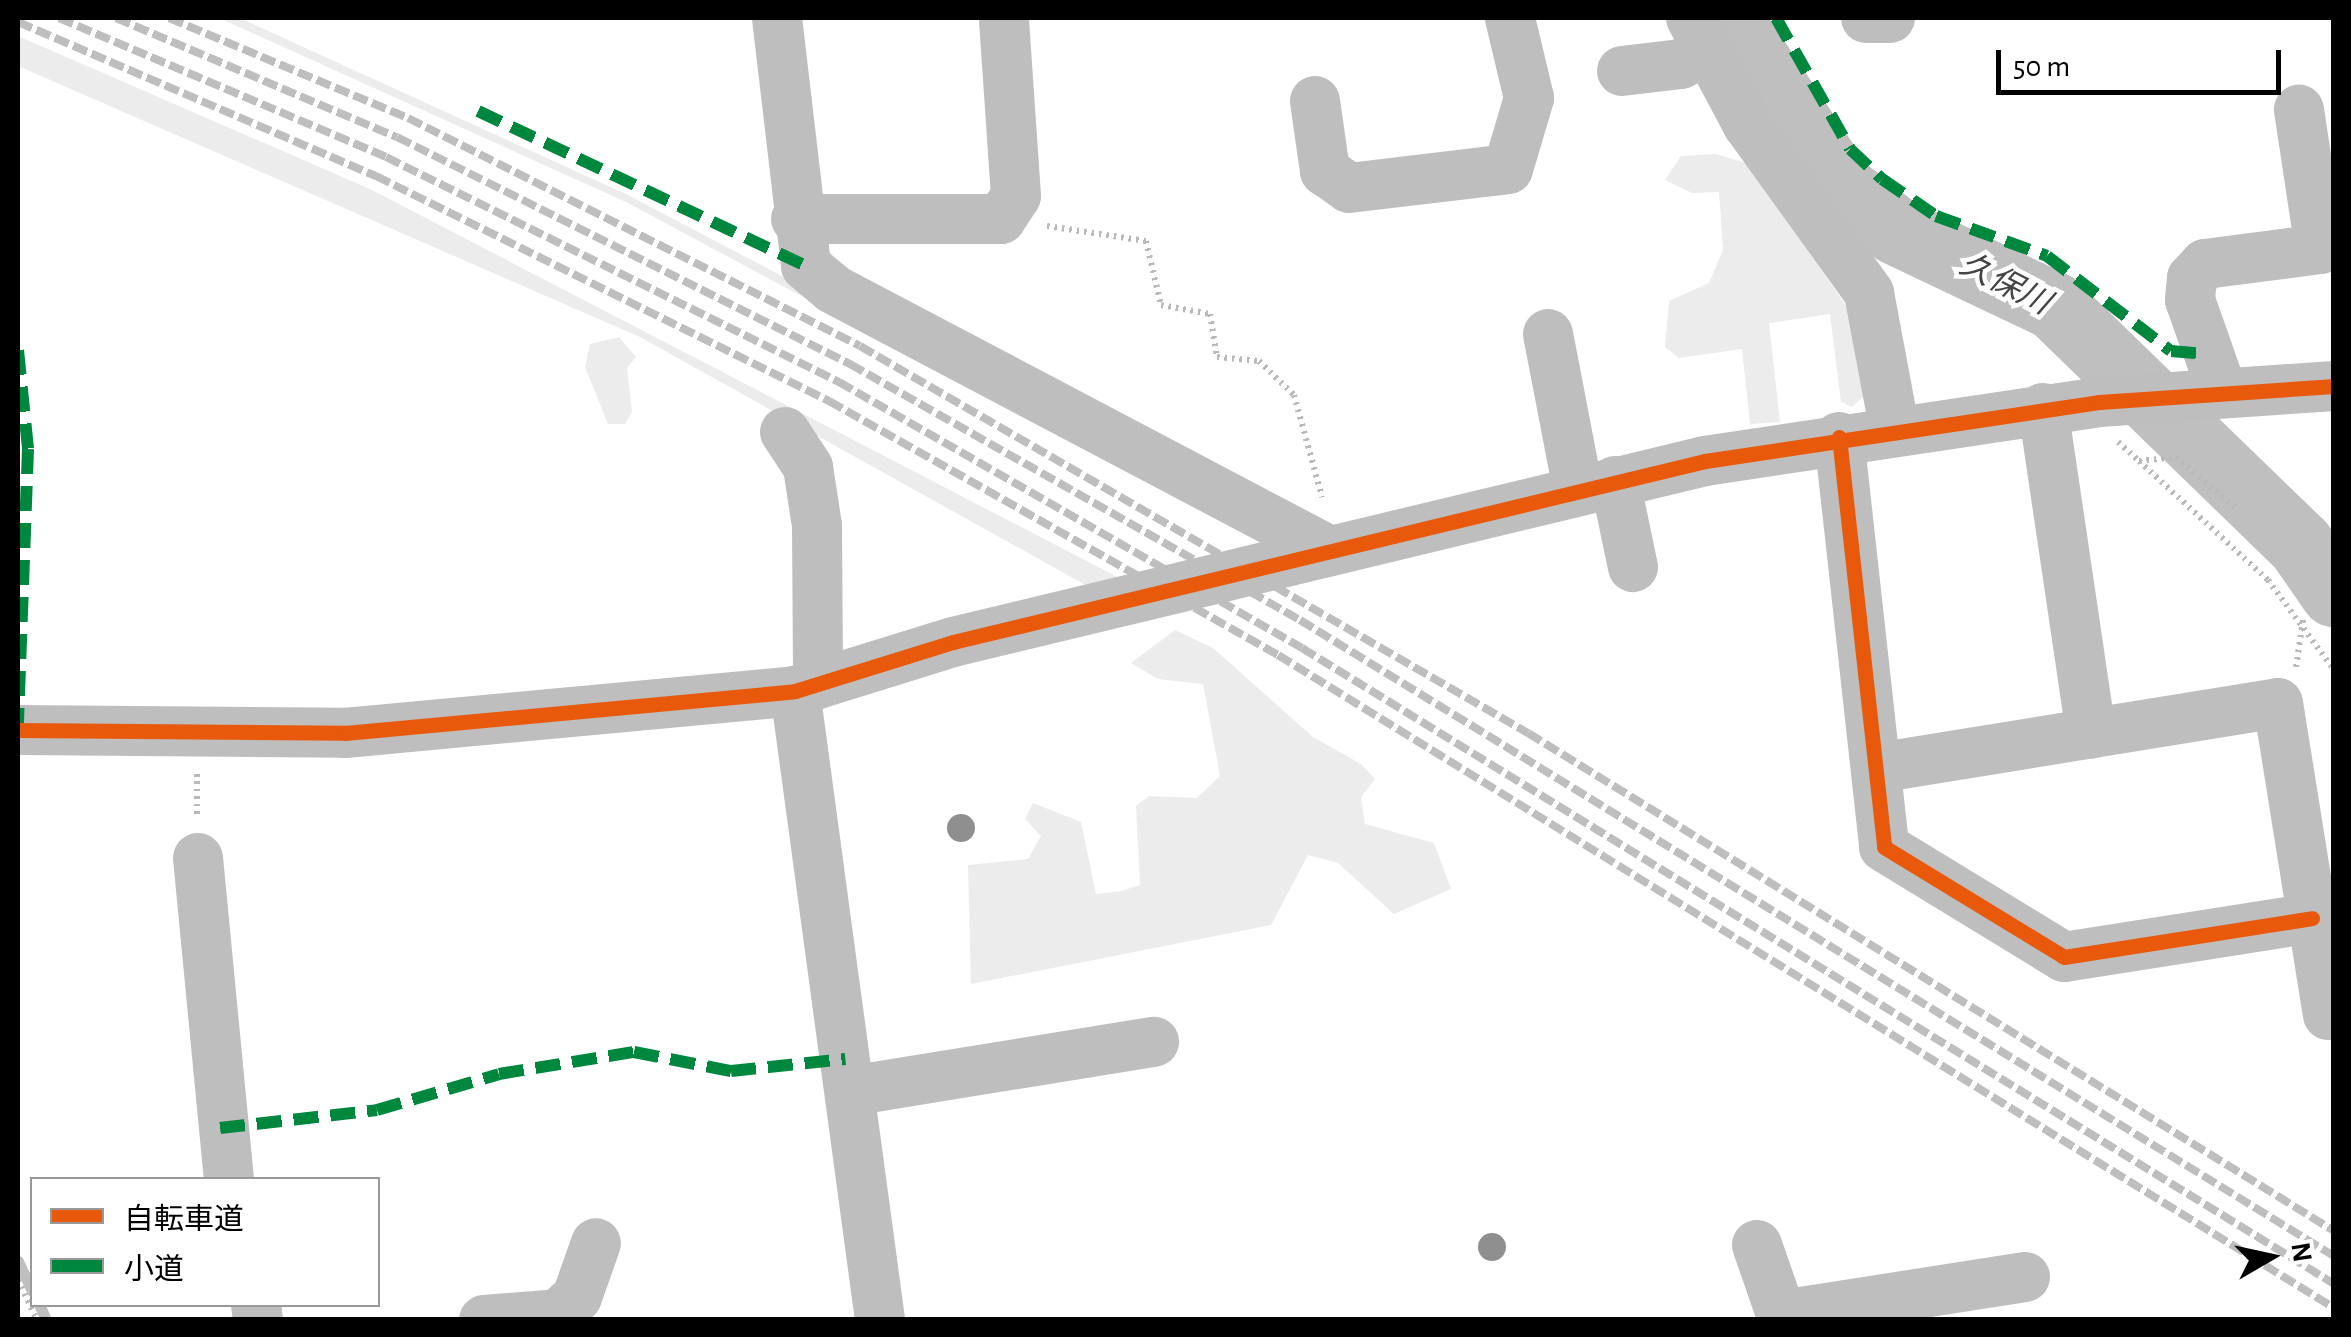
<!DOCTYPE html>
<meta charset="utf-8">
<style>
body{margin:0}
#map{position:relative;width:2351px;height:1337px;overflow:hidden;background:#fff;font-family:"Alegreya Sans","Noto Sans JP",sans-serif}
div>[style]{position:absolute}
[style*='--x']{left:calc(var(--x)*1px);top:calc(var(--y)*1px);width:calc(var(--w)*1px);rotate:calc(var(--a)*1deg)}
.green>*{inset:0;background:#ececec}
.stream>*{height:11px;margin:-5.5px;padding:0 5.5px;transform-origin:5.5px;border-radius:5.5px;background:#bfbfbf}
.river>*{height:68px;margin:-34px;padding:0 34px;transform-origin:34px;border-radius:34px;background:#bfbfbf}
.path>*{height:6px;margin-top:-3px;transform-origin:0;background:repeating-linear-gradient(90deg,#b9b9b9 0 2.5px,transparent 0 7.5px)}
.minor>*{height:50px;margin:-25px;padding:0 25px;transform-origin:25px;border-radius:25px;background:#bebebe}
.rail>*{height:8px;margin-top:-4px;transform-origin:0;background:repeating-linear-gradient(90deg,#bebebe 0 15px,transparent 0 20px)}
.quiet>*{height:12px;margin-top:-6px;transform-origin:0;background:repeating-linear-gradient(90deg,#00873e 0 25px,transparent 0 37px)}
.cycleway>*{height:15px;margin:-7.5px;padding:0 7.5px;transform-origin:7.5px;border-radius:7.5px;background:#e8590c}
.trees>*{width:28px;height:28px;margin:-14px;border-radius:50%;background:#8f8f8f}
span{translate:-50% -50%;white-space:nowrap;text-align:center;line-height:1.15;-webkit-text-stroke:9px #fff;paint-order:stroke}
.water-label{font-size:32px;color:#444;font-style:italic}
.frame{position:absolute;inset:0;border:20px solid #000;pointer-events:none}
.legend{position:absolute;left:30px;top:1177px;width:350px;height:130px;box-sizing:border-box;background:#fff;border:2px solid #999;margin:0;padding:12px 18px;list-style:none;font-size:30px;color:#000}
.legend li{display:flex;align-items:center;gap:20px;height:50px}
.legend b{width:50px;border:2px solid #999}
.north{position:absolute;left:2221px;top:1207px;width:100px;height:100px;-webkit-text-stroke:8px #fff;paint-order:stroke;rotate:81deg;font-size:28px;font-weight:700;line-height:40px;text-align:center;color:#000}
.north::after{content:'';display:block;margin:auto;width:35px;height:45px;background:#000;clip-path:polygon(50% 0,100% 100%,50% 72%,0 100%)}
.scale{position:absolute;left:1996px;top:50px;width:285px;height:45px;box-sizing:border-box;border:5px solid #000;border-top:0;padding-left:12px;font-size:30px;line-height:35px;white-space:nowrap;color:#000;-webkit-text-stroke:8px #fff;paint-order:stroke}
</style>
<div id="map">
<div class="green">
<div style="clip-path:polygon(219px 18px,240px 18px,630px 196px,1298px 548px,1282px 554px,626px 202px)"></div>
<div style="clip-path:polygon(18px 36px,370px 189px,1129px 583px,1098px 592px,640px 337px,18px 66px)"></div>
<div style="clip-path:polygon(1715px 154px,1747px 163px,1849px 310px,1865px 395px,1852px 407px,1841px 402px,1830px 314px,1769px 323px,1780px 422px,1750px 424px,1742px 349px,1679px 358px,1665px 347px,1669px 301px,1709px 283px,1723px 250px,1719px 192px,1692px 193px,1665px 180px,1681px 156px)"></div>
<div style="clip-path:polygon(619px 337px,636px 357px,627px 368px,632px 412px,625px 424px,608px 424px,585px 367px,590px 344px)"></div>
<div style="clip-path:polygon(1175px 630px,1213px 648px,1313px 737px,1361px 764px,1375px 779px,1361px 797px,1365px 824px,1434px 843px,1451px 889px,1394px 914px,1338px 863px,1308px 855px,1271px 925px,971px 984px,968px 865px,1028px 859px,1041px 836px,1025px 819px,1033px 803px,1081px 822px,1096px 894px,1121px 891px,1140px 885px,1136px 806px,1149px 796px,1197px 798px,1220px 776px,1203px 684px,1158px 679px,1131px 663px)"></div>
</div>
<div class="stream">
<div style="--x:18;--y:1261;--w:33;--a:65"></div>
<div style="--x:39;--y:1304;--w:17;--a:66"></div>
</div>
<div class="river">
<div style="--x:1728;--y:18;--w:205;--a:56.2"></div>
<div style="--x:1842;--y:188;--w:69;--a:38.5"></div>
<div style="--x:1896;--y:231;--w:175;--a:25.4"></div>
<div style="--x:2054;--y:306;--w:342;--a:44.1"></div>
<div style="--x:2300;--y:544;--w:60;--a:55.2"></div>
</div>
<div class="path">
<div style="--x:1047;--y:226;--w:100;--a:8.6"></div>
<div style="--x:1146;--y:241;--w:66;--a:76.8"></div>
<div style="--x:1161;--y:305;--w:50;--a:10.4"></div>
<div style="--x:1210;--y:314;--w:44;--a:80.8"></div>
<div style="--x:1217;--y:357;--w:42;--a:5.4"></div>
<div style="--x:1259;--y:361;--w:49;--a:44.2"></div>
<div style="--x:1294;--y:395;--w:106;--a:74.6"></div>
<div style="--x:2118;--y:442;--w:28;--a:42"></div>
<div style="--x:2139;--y:461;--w:37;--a:-6"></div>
<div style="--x:2176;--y:457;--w:83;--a:40.6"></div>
<div style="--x:2139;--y:461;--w:176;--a:42.7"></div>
<div style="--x:2268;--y:580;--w:112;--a:53.7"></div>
<div style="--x:2296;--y:667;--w:48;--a:-81.5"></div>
<div style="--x:197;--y:774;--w:42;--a:90"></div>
<div style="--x:18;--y:1280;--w:44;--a:64.6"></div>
</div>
<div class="minor">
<div style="--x:777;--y:18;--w:250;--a:83.3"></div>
<div style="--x:806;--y:266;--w:35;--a:40"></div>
<div style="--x:833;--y:289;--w:562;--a:27.8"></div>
<div style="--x:1691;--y:18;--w:121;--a:62"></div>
<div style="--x:1748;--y:125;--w:207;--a:54.2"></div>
<div style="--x:1869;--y:293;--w:136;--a:79.4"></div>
<div style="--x:1866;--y:18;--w:24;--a:0"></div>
<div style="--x:1622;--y:71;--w:59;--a:-6.8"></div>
<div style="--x:1681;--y:64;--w:31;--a:-29"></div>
<div style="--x:1315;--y:101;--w:71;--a:81.9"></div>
<div style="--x:1325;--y:171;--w:29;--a:35"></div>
<div style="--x:1349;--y:188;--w:160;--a:-6.8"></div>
<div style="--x:1508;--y:169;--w:74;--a:-73.5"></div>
<div style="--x:1529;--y:98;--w:82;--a:-103.4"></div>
<div style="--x:796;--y:219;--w:205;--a:0"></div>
<div style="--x:1001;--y:219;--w:27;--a:-57"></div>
<div style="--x:1016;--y:196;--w:178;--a:-93.9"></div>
<div style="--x:1548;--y:334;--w:159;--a:79.1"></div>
<div style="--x:2221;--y:388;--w:93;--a:-109.4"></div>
<div style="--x:2190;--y:300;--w:22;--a:-85"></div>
<div style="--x:2192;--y:278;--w:19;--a:-47"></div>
<div style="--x:2205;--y:264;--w:116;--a:-7.4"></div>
<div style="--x:2320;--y:249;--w:141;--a:-98.6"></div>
<div style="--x:2043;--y:408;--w:329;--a:81.6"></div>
<div style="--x:785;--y:432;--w:42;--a:56.7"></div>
<div style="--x:808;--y:467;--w:60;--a:81.3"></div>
<div style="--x:817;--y:526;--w:158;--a:89.6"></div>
<div style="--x:1839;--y:437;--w:412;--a:83.7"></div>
<div style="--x:1884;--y:847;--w:211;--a:31.4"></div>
<div style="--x:2064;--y:957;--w:251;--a:-8.9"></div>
<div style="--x:1615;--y:481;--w:88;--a:78.2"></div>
<div style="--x:795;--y:691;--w:635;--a:82.3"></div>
<div style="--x:18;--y:730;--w:327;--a:0.5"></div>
<div style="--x:345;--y:733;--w:452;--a:-5.3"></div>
<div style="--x:795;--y:691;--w:165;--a:-17.2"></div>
<div style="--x:953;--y:642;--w:773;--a:-13.53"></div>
<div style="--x:1705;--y:461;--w:398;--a:-8.5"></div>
<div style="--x:2099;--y:402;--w:236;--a:-3.9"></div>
<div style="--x:1877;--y:768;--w:406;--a:-9.2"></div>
<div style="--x:2278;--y:703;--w:316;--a:80.9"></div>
<div style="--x:198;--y:858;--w:323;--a:84.5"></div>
<div style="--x:850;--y:1091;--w:308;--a:-9.2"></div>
<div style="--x:1757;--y:1245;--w:79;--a:70.9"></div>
<div style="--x:256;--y:1304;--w:16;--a:83"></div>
<div style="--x:1782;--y:1315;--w:246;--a:-8.9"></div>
<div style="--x:484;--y:1320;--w:74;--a:-4.6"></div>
<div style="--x:558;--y:1314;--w:25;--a:-42"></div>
<div style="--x:577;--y:1297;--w:57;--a:-70.6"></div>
</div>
<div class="rail">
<div style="--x:59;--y:18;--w:355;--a:23"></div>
<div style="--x:386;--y:157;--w:506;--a:26.41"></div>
<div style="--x:839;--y:382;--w:534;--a:29.88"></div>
<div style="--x:1302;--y:648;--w:1212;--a:31.64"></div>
<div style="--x:116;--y:18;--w:305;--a:23"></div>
<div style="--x:397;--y:137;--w:507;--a:26.62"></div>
<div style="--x:850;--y:364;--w:518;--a:29.64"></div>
<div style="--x:1300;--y:620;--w:1214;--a:31.6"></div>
<div style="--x:169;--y:18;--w:259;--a:22.7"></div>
<div style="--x:408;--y:118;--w:506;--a:26.77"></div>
<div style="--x:860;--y:346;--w:772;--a:30.09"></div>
<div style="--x:1528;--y:733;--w:947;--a:31.71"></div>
<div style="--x:18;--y:22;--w:390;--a:23.3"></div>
<div style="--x:376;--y:176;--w:506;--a:26.41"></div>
<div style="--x:829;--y:401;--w:516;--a:29.5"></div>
<div style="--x:1278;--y:655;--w:1242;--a:31.73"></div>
</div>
<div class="quiet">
<div style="--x:1776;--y:18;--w:150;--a:60.5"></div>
<div style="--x:1850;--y:149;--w:44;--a:43.2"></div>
<div style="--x:1882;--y:179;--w:65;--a:34.4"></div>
<div style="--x:1936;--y:216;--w:118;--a:19.8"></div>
<div style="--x:2047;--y:256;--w:156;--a:37.5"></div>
<div style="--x:2171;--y:351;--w:36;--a:5"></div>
<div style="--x:478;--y:111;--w:363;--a:25.3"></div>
<div style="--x:18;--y:350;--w:100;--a:84.2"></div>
<div style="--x:28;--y:449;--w:275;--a:92.1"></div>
<div style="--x:220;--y:1128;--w:158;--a:-6.5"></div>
<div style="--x:377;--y:1110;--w:127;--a:-16.4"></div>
<div style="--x:499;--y:1074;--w:137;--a:-9.3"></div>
<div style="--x:634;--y:1052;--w:99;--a:11.1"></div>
<div style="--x:731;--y:1071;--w:115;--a:-6"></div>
</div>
<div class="cycleway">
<div style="--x:1839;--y:437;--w:412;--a:83.7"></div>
<div style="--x:1884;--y:847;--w:211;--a:31.4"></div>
<div style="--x:2064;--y:957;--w:251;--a:-8.9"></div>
<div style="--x:18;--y:730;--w:327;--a:0.5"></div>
<div style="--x:345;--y:733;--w:452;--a:-5.3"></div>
<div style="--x:795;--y:691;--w:165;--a:-17.2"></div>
<div style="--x:953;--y:642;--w:773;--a:-13.53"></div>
<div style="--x:1705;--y:461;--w:398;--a:-8.5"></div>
<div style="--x:2099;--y:402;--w:236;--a:-3.9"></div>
</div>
<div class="trees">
<div style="left:961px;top:828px"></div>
<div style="left:1492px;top:1247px"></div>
</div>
<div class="water-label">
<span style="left:2005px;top:284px;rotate:27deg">久保川</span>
</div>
<div class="frame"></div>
<ul class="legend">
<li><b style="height:12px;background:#e8590c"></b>自転車道</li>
<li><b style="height:12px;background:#00873e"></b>小道</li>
</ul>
<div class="north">N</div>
<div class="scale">50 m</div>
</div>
